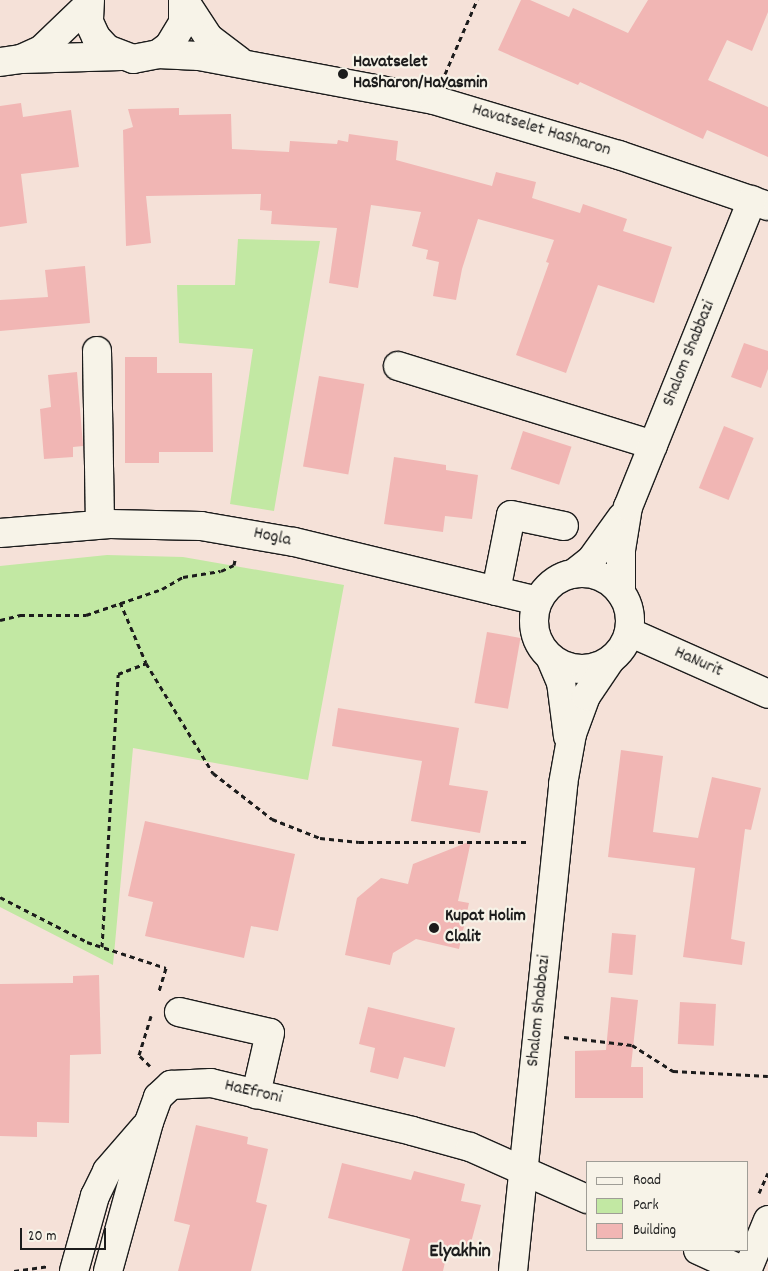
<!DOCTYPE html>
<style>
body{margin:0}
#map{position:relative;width:768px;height:1271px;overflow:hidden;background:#f5e1d8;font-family:Dekko,sans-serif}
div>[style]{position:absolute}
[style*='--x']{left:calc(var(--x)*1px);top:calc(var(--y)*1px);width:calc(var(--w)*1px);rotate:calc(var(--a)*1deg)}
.green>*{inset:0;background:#c2e8a3}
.building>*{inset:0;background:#f1b6b4;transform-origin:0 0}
.path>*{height:3px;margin-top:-1.5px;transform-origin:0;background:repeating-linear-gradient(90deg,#1c1c1c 0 5px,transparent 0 9px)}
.roads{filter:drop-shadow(1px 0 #1c1c1c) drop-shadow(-1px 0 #1c1c1c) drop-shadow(0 1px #1c1c1c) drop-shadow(0 -1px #1c1c1c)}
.minor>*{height:28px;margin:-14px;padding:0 14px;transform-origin:14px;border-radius:14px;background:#f7f3e8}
.minor>.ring{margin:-14px;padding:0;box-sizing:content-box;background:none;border:28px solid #f7f3e8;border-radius:50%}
.dots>*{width:14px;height:14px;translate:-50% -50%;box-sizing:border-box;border:2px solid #f7f3e8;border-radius:50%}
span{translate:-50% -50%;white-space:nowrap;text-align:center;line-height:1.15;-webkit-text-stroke:4.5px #f7f3e8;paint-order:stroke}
.poi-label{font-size:18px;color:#1c1c1c;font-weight:700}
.left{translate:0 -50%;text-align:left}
.street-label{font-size:18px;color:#1c1c1c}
.quarter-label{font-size:20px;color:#1c1c1c;font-weight:700}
.legend{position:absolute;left:586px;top:1161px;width:162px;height:90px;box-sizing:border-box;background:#f7f3e8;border:1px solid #9f9d96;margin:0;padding:6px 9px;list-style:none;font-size:15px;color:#1c1c1c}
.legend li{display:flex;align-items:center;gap:10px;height:25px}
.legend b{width:25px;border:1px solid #9f9d96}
.scale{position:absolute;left:20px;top:1228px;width:86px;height:22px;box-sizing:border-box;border:2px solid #1c1c1c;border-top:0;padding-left:6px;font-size:15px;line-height:18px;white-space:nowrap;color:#1c1c1c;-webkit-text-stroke:4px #f7f3e8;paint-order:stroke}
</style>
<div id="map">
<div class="green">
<div style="clip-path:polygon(238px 239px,320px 241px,274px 511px,230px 504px,253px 349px,179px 343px,177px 285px,235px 285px)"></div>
<div style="clip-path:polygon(107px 555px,183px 557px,344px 585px,308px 780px,133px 748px,113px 965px,0 907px,0 566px)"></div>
</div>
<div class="building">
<div style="clip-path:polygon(521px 0,530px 0,569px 17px,573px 8px,628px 33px,648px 0,768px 0,768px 12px,752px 51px,727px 40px,708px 80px,768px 107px,768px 157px,707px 130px,703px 139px,580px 82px,578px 85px,498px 50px)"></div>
<div style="clip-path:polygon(21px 103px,23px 117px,71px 110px,79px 167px,21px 174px,27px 223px,0 227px,0 106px)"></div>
<div style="clip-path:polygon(179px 108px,179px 115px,231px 114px,232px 149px,289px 152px,290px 141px,337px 144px,338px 140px,348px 142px,349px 134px,398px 141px,396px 160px,492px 186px,496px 172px,536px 182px,532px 198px,580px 213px,583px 204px,627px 219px,623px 231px,672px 247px,654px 303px,598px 285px,566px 373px,516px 355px,549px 263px,546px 262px,554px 240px,478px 219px,462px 269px,456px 300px,433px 296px,439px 262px,426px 259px,428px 250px,412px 246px,421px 212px,371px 205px,358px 288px,329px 283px,337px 228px,271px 224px,272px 211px,260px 210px,261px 194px,146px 196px,151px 243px,126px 246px,123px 130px,133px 127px,128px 109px)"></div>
<div style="clip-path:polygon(85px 266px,90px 323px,0 331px,0 300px,48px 297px,45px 270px)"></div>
<div style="clip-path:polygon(744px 343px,768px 351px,768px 369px,761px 388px,731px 377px)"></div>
<div style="clip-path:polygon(125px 357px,157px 357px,157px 373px,212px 373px,213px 452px,159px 452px,159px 463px,125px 463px)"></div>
<div style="clip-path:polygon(77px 372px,83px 446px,73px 447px,73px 457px,44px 459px,40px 409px,51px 407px,48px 375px)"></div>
<div style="left:319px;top:376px;width:46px;height:92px;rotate:10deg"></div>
<div style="left:724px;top:426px;width:32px;height:67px;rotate:22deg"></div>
<div style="left:523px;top:431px;width:51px;height:40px;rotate:18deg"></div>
<div style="clip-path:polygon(394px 457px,446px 465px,446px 470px,478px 475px,472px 519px,445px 516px,443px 532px,384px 524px)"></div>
<div style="left:487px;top:632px;width:34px;height:72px;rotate:10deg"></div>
<div style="clip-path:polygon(338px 708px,459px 728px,449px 785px,488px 791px,480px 833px,411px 821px,422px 761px,332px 746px)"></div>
<div style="clip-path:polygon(621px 750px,663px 756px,653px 832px,698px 838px,712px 777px,761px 788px,751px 830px,745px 829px,731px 939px,745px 942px,742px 965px,683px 957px,695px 868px,608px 857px)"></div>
<div style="clip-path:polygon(145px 821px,295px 854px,278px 931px,251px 926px,244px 958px,145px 936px,153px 902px,128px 896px)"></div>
<div style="clip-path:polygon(471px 841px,458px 901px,469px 903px,459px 949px,416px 939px,393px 953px,390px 965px,345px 955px,357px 898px,381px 878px,408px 884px,413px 864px)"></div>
<div style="left:612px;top:933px;width:24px;height:40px;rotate:5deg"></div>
<div style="clip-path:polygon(99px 975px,101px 1054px,70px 1055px,69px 1123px,37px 1122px,37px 1137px,0 1136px,0 984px,73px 983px,73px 976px)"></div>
<div style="clip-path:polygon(611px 997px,638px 1000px,631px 1067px,643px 1067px,643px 1098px,575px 1098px,575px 1051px,606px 1050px)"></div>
<div style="left:680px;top:1002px;width:36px;height:42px;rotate:3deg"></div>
<div style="clip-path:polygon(368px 1007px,455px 1028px,445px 1067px,404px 1057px,398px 1079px,370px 1072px,375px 1048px,359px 1044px)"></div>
<div style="clip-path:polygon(196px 1125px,248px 1137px,247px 1144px,268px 1149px,256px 1202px,267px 1205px,251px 1271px,178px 1271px,190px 1225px,174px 1221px)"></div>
<div style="clip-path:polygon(342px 1163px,411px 1180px,414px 1171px,465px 1184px,461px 1201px,481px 1205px,468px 1254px,448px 1249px,443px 1271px,402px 1271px,410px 1239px,328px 1218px)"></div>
</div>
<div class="path">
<div style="--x:445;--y:74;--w:81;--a:-66.6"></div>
<div style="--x:120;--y:602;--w:66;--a:66.9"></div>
<div style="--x:146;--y:663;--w:129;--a:58.7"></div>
<div style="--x:213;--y:773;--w:75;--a:37.9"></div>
<div style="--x:272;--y:819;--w:52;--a:21.6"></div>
<div style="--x:320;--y:838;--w:39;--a:6"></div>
<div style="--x:359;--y:842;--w:169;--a:0"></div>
<div style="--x:0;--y:620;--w:21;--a:-14"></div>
<div style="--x:20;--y:615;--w:66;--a:0"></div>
<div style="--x:86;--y:615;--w:80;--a:-18.9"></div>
<div style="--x:162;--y:589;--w:24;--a:-30"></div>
<div style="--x:183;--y:577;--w:38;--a:-9"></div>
<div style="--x:221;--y:571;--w:14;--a:-25"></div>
<div style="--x:234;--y:565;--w:5;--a:-79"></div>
<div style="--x:0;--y:897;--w:98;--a:27.3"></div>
<div style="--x:87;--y:942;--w:83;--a:18.2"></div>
<div style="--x:166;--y:968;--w:24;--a:107"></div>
<div style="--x:102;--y:947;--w:273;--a:-86.6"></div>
<div style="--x:118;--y:674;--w:30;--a:-21"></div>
<div style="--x:564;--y:1037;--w:68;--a:6.7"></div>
<div style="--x:632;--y:1045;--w:49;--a:32.4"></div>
<div style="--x:673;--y:1071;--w:95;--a:3"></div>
<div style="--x:150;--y:1066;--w:16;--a:-135"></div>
<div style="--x:139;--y:1055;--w:41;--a:-72.9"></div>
<div style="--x:759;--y:1193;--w:22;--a:-66"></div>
<div style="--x:14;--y:1271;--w:34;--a:-8"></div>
</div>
<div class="roads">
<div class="minor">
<div style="--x:90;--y:0;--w:22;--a:93"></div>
<div style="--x:89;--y:22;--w:17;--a:65"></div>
<div style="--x:96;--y:37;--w:16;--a:47"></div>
<div style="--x:107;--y:49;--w:28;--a:21"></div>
<div style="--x:133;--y:59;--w:25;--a:-11"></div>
<div style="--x:158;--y:54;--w:14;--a:-36"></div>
<div style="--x:169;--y:46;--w:27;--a:-59"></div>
<div style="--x:183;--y:23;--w:23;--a:-90"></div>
<div style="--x:184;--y:0;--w:45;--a:56.7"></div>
<div style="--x:209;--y:38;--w:38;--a:37"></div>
<div style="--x:158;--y:54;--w:41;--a:2.8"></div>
<div style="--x:199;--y:56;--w:239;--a:10.6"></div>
<div style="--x:434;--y:100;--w:193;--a:16.6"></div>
<div style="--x:619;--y:155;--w:157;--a:18.9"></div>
<div style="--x:23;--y:58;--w:20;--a:-24"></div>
<div style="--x:41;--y:50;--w:65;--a:-43.8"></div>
<div style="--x:0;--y:62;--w:22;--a:-8"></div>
<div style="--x:22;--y:59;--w:99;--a:-1.7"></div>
<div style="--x:97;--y:351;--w:173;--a:89"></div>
<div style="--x:398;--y:366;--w:267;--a:17.2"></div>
<div style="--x:0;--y:533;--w:110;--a:-4.7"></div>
<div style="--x:110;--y:524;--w:91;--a:1.3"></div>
<div style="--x:201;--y:526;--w:94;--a:9.8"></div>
<div style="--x:294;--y:542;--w:250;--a:13.6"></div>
<div class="ring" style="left:534px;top:573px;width:68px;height:68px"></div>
<div style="--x:573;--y:574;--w:23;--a:-38"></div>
<div style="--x:591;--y:560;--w:53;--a:-54.2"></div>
<div style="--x:496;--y:591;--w:77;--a:-78.8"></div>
<div style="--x:511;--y:515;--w:54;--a:11.7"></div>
<div style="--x:621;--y:593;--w:43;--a:-90"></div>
<div style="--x:621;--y:550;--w:44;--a:-80.8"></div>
<div style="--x:628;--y:507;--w:331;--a:-68"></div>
<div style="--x:629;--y:632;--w:152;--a:24"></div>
<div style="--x:551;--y:659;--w:25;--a:67"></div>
<div style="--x:561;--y:682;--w:55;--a:82.7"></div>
<div style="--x:179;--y:1012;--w:93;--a:13"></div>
<div style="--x:270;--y:1033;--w:63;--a:102.9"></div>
<div style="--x:698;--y:1250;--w:51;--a:24.5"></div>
<div style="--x:74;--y:1271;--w:78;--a:-74.4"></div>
<div style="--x:95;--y:1196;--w:28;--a:-64"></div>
<div style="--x:107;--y:1171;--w:58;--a:-49.2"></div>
<div style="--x:108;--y:1271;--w:155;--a:-74.6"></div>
<div style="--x:149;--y:1122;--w:27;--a:-70"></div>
<div style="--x:158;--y:1097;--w:18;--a:-43"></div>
<div style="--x:171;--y:1085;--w:40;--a:-2.9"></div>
<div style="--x:211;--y:1083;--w:207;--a:13.4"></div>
<div style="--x:412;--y:1131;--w:60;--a:15.4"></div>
<div style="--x:470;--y:1147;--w:128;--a:24"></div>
<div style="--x:513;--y:1271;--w:490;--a:-84.1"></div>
<div style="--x:563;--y:784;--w:51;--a:-79.8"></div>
<div style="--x:572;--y:734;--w:40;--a:-69.8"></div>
<div style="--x:586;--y:696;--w:41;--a:-55.9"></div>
<div style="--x:747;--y:1271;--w:55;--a:-67.6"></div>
</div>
</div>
<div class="dots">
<div style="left:343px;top:74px;background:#1c1c1c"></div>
<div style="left:434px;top:928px;background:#1c1c1c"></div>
</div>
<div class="poi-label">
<span class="left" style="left:353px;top:74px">Havatselet<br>HaSharon/HaYasmin</span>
<span class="left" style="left:445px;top:928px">Kupat Holim<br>Clalit</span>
</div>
<div class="street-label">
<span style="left:541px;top:131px;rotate:17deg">Havatselet HaSharon</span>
<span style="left:690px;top:354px;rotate:-68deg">Shalom Shabbazi</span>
<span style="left:272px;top:538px;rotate:12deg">Hogla</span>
<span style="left:698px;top:663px;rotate:24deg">HaNurit</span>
<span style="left:540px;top:1011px;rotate:-84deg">Shalom Shabbazi</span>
<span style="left:253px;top:1093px;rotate:13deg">HaEfroni</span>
</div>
<div class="quarter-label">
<span style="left:460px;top:1252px">Elyakhin</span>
</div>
<ul class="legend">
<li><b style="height:6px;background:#f7f3e8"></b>Road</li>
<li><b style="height:14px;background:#c2e8a3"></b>Park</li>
<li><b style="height:14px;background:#f1b6b4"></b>Building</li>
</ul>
<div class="scale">20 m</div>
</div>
